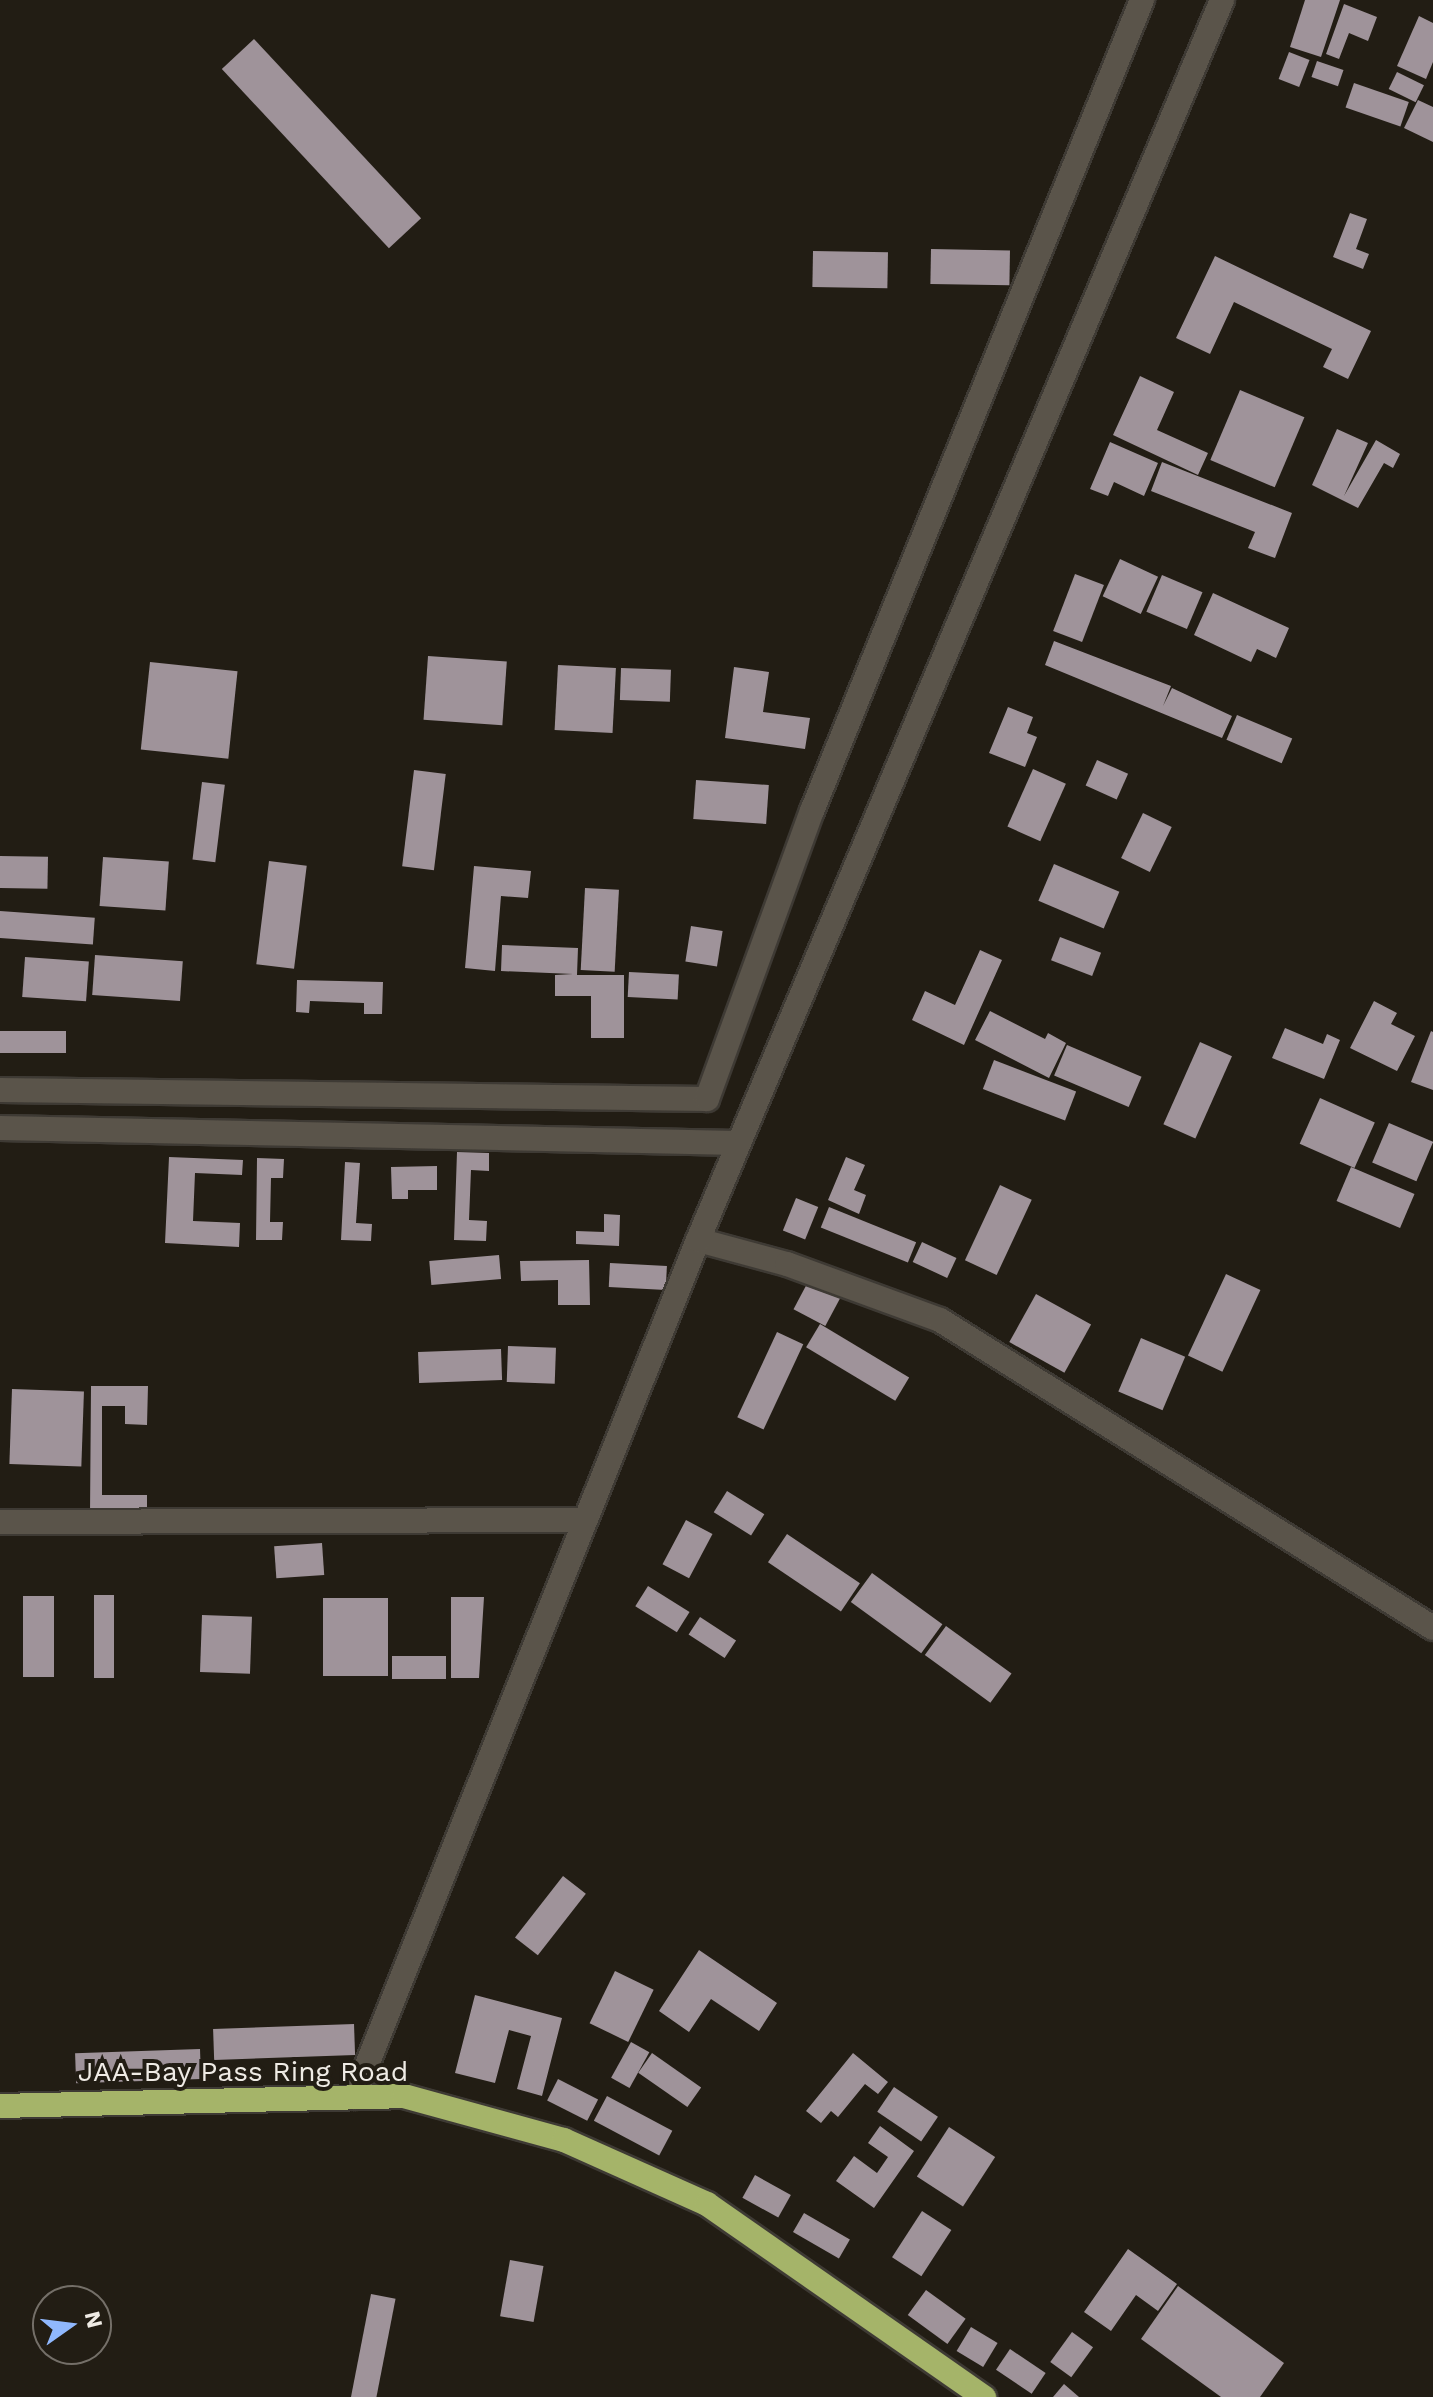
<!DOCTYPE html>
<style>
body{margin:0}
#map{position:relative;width:1433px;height:2397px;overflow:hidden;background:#221d14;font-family:"Work Sans",sans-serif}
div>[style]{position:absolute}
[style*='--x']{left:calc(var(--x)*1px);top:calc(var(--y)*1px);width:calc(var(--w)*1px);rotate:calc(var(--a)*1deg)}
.building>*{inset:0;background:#9f939a;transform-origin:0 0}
.roads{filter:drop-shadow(2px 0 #3e3a34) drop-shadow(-2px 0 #3e3a34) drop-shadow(0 2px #3e3a34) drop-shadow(0 -2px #3e3a34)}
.street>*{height:24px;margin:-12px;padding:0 12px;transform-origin:12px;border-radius:12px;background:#5a544a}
.highway>*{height:24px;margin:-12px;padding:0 12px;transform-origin:12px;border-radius:12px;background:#a5b469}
span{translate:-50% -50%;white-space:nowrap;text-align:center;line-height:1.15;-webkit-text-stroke:8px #221d14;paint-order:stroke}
.street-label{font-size:28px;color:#efebe5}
.north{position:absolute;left:32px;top:2285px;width:80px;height:80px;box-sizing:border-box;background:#221d14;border:2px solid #746f68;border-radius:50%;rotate:76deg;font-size:22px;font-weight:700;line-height:32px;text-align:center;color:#efebe5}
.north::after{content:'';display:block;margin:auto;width:28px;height:36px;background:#90b8fd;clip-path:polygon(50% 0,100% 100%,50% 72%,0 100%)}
</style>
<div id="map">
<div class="building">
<div style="clip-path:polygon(1305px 0,1340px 0,1321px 57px,1290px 47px)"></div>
<div style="clip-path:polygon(1344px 4px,1377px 17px,1368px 41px,1349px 33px,1339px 59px,1326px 54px)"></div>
<div style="clip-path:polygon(1419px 16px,1433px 23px,1433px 62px,1426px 79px,1397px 66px)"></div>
<div style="left:254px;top:39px;width:245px;height:44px;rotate:47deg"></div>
<div style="left:1289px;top:52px;width:22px;height:29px;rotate:21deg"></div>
<div style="left:1317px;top:61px;width:28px;height:17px;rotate:19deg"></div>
<div style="left:1397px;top:72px;width:30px;height:19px;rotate:26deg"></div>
<div style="left:1354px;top:83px;width:58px;height:26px;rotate:19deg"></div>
<div style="clip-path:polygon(1418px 100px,1433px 107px,1433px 142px,1404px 128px)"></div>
<div style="clip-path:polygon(1350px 213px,1367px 219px,1356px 249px,1369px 254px,1363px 269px,1333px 257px)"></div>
<div style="left:931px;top:249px;width:79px;height:35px;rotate:1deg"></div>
<div style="left:813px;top:251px;width:75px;height:36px;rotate:1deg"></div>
<div style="clip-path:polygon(1215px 256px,1371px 331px,1348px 379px,1323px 367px,1332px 349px,1234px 302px,1210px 354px,1176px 338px)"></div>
<div style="clip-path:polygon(1140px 376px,1174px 392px,1157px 430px,1208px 453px,1198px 475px,1113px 435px)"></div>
<div style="left:1240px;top:390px;width:70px;height:76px;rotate:23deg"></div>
<div style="clip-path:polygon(1337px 429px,1368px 443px,1344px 496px,1376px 440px,1400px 454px,1393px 468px,1384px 463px,1358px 508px,1312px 485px)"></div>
<div style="clip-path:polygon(1110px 442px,1158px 463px,1144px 496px,1114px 482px,1108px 496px,1090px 489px)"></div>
<div style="clip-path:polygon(1162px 462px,1292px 513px,1275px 558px,1248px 548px,1255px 532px,1151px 491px)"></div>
<div style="left:1120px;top:559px;width:42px;height:41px;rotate:25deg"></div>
<div style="left:1075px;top:574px;width:31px;height:61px;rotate:21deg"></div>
<div style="left:1162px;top:575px;width:44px;height:40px;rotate:23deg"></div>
<div style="clip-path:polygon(1213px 593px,1289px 628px,1276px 658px,1257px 649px,1251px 662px,1194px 635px)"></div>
<div style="clip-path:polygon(1054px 641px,1171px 686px,1163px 706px,1172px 688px,1232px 716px,1222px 738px,1045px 665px)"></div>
<div style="left:428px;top:656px;width:79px;height:64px;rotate:4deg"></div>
<div style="left:150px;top:662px;width:88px;height:88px;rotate:6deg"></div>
<div style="left:558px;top:665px;width:58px;height:65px;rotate:3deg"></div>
<div style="clip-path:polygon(734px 667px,769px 672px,763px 712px,810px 718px,805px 749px,725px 738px)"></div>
<div style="left:621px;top:668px;width:50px;height:32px;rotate:2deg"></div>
<div style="clip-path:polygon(1008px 707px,1033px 717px,1027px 733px,1037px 737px,1025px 767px,989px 753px)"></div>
<div style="left:1237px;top:715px;width:60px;height:27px;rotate:23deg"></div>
<div style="left:1097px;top:760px;width:34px;height:28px;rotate:24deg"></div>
<div style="left:1033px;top:769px;width:36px;height:63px;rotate:24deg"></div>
<div style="left:414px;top:770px;width:32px;height:97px;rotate:7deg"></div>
<div style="left:696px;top:780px;width:73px;height:39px;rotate:4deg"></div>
<div style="left:202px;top:782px;width:23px;height:78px;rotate:7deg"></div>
<div style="left:1143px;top:813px;width:32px;height:50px;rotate:26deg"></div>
<div style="left:0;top:856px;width:48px;height:32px;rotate:1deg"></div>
<div style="left:103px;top:857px;width:66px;height:49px;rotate:4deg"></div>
<div style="left:269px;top:861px;width:38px;height:104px;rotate:7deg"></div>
<div style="left:1054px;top:864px;width:71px;height:40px;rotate:23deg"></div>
<div style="clip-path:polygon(474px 866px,531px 871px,528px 898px,501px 896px,495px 971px,465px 968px)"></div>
<div style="left:585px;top:888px;width:34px;height:82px;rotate:3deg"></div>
<div style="left:0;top:911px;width:95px;height:27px;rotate:4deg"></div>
<div style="left:691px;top:926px;width:32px;height:36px;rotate:9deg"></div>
<div style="left:1060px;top:937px;width:44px;height:25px;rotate:21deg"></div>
<div style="clip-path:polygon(502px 945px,578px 948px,577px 975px,624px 975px,624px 1038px,591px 1038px,591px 996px,555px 996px,555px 975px,573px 974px,501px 971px)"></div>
<div style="clip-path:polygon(980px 950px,1002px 960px,964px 1045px,912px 1020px,925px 991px,955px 1005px)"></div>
<div style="left:95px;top:955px;width:88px;height:40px;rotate:4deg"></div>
<div style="left:25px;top:957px;width:64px;height:40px;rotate:4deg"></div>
<div style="left:629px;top:972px;width:50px;height:25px;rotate:3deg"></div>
<div style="clip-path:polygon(297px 980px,383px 982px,382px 1014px,364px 1014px,364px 1003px,310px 1001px,309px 1013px,296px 1012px)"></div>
<div style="clip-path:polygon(1374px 1001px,1397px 1013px,1391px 1024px,1415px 1036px,1397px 1071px,1350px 1048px)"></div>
<div style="clip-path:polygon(990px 1011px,1045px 1039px,1048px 1033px,1066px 1043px,1049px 1078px,975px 1040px)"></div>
<div style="clip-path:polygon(1285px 1028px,1323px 1044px,1327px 1034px,1340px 1040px,1324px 1079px,1272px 1058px)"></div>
<div style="left:0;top:1031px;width:66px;height:22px"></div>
<div style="clip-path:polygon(1431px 1031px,1433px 1032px,1433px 1090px,1411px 1082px)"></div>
<div style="left:1200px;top:1042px;width:35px;height:90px;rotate:24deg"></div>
<div style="left:1067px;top:1045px;width:81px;height:33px;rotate:23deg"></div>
<div style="left:994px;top:1060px;width:88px;height:31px;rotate:21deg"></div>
<div style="left:1320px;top:1098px;width:60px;height:50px;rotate:24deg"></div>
<div style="left:1389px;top:1123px;width:48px;height:43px;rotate:23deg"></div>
<div style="clip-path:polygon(457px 1152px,489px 1153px,489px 1171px,471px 1170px,469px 1220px,487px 1221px,486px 1241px,454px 1240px)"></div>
<div style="clip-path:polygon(169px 1157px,243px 1160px,242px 1175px,195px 1173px,193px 1221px,240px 1223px,239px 1247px,165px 1243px)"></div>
<div style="clip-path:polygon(846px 1157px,865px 1165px,854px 1190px,866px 1195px,859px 1214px,828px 1200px)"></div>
<div style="clip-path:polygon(257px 1158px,284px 1159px,283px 1178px,271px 1178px,270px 1222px,283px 1222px,282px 1240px,256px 1240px)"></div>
<div style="clip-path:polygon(345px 1162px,360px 1163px,356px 1223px,372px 1224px,371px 1241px,341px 1240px)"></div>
<div style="clip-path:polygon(437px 1166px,437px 1190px,408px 1190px,408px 1199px,392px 1199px,391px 1167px)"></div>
<div style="left:1351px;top:1167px;width:69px;height:37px;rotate:23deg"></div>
<div style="left:1000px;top:1185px;width:35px;height:83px;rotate:25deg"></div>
<div style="left:796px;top:1198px;width:24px;height:35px;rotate:22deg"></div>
<div style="left:829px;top:1207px;width:94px;height:22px;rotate:22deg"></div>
<div style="clip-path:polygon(604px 1214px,620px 1215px,619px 1246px,576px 1244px,576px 1231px,604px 1232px)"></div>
<div style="left:922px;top:1242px;width:38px;height:22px;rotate:25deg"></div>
<div style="left:499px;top:1255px;width:24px;height:70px;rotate:85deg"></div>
<div style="clip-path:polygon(589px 1260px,590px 1305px,558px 1305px,558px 1280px,521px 1281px,520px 1261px)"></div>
<div style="left:610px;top:1263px;width:57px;height:24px;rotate:3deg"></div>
<div style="left:1226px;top:1274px;width:38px;height:90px;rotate:25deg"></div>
<div style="left:809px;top:1280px;width:36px;height:33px;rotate:28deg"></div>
<div style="left:1036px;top:1294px;width:63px;height:55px;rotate:29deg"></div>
<div style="left:820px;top:1324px;width:104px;height:27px;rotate:31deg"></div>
<div style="left:777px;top:1332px;width:29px;height:94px;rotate:25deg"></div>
<div style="left:1141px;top:1338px;width:48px;height:58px;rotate:23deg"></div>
<div style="left:508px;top:1346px;width:48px;height:36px;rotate:2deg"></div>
<div style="left:501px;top:1349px;width:31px;height:83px;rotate:88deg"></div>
<div style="clip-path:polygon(91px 1386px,148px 1386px,147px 1425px,125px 1424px,125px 1406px,102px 1406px,102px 1495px,147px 1495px,147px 1514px,90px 1514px)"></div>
<div style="left:12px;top:1389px;width:72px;height:75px;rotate:2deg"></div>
<div style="left:727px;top:1491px;width:44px;height:25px;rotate:32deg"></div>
<div style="left:686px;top:1520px;width:30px;height:50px;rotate:28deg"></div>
<div style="left:787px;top:1534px;width:88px;height:34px;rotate:34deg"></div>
<div style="left:322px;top:1543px;width:32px;height:48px;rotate:86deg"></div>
<div style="left:872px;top:1573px;width:87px;height:36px;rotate:36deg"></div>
<div style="left:648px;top:1586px;width:49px;height:24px;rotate:32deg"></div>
<div style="left:94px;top:1595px;width:20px;height:83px"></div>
<div style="left:23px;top:1596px;width:31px;height:81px"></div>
<div style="clip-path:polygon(451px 1597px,484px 1597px,479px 1678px,451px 1678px)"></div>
<div style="left:323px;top:1598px;width:65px;height:78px"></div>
<div style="left:202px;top:1615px;width:50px;height:57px;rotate:2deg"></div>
<div style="left:700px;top:1617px;width:43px;height:21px;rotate:33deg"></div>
<div style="left:946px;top:1626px;width:81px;height:36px;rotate:36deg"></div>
<div style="left:446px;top:1656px;width:23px;height:54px;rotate:90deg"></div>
<div style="left:563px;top:1876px;width:29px;height:78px;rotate:38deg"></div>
<div style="clip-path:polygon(699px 1950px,777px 2003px,759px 2031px,711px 1999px,689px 2032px,659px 2011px)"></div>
<div style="left:615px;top:1971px;width:43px;height:58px;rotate:26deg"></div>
<div style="clip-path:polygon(475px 1995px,562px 2018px,542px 2096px,517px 2089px,531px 2036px,509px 2030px,495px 2083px,455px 2073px)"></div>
<div style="left:354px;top:2024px;width:31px;height:141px;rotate:88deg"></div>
<div style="left:631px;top:2042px;width:21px;height:41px;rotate:29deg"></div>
<div style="left:200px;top:2049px;width:30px;height:125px;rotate:88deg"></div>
<div style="left:652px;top:2053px;width:60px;height:24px;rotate:35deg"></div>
<div style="clip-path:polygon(853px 2053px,888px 2082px,878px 2094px,865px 2084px,838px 2117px,831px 2111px,821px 2123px,806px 2111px)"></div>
<div style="left:558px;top:2079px;width:45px;height:24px;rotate:27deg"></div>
<div style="left:894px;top:2087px;width:53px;height:30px;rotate:34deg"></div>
<div style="left:607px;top:2096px;width:74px;height:28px;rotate:28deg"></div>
<div style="clip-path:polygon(880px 2126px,914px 2151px,874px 2208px,836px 2181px,854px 2156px,877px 2173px,888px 2157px,868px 2143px)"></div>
<div style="left:949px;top:2127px;width:55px;height:59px;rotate:33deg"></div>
<div style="left:755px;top:2175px;width:41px;height:26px;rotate:29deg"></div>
<div style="left:922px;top:2211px;width:35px;height:55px;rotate:33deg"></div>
<div style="left:804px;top:2213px;width:53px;height:22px;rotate:30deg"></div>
<div style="clip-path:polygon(1128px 2249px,1177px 2284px,1158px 2311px,1136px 2295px,1111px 2331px,1084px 2312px)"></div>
<div style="left:510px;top:2260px;width:34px;height:57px;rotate:10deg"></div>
<div style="clip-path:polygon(1178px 2286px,1284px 2363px,1260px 2397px,1221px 2397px,1141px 2339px)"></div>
<div style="left:926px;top:2290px;width:49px;height:31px;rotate:36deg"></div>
<div style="left:371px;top:2294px;width:25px;height:105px;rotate:11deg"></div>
<div style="left:971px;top:2327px;width:31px;height:28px;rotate:31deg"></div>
<div style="left:1072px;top:2332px;width:26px;height:37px;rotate:36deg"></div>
<div style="left:1010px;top:2349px;width:43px;height:25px;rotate:34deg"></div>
<div style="clip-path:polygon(1064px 2384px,1079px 2397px,1053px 2397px)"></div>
</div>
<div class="roads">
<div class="street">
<div style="--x:0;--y:1090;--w:707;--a:0.73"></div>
<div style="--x:707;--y:1099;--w:307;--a:-70"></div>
<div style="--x:812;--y:811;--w:876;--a:-67.86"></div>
<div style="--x:0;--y:1128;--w:738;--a:1.16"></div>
<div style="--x:698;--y:1240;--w:92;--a:15.1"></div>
<div style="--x:787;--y:1264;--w:163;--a:20.1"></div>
<div style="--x:940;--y:1320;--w:581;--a:31.99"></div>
<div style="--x:0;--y:1522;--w:583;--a:-0.2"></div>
<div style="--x:354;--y:2097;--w:923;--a:-68.13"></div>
<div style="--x:698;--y:1240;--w:1346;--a:-67.09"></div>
</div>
<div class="highway">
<div style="--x:0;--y:2106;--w:404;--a:-1.4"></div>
<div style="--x:404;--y:2096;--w:166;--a:15.4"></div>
<div style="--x:564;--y:2140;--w:157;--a:24.1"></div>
<div style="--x:707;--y:2204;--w:338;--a:34.9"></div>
</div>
</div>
<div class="street-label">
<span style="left:243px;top:2072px">JAA-Bay Pass Ring Road</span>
</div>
<div class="north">N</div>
</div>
